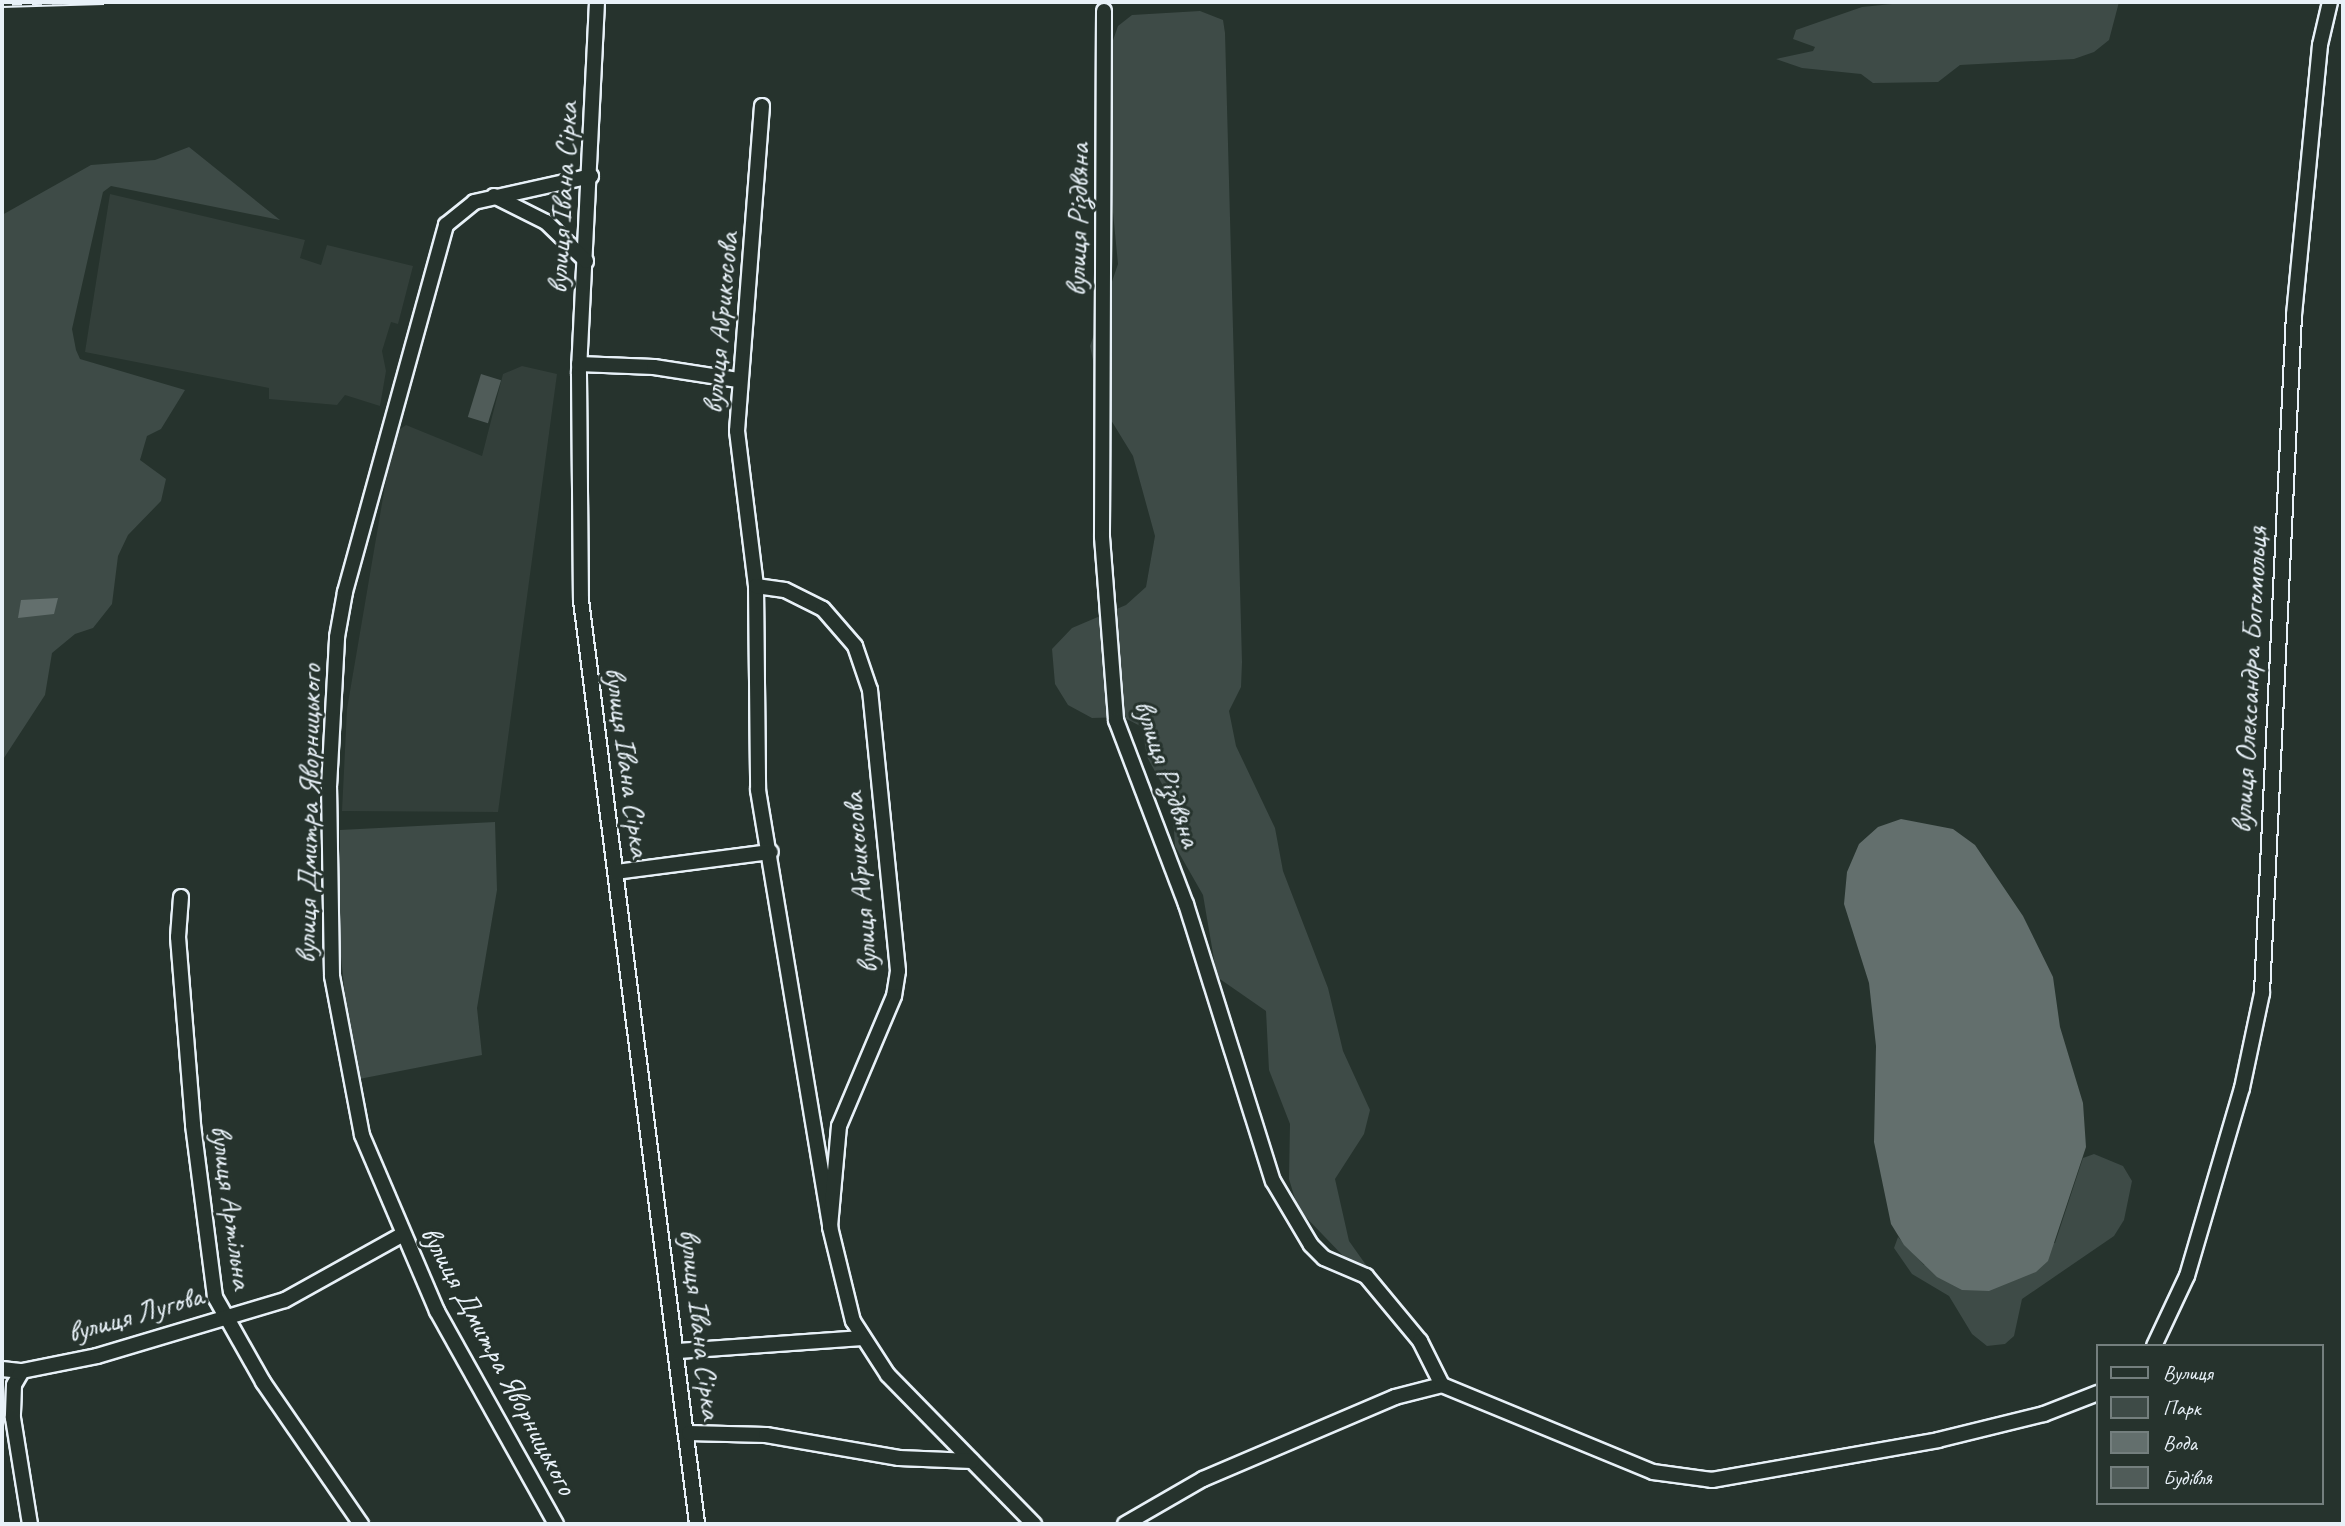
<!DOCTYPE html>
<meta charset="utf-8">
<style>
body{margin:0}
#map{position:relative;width:2345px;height:1526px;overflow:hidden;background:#26332d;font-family:Caveat,sans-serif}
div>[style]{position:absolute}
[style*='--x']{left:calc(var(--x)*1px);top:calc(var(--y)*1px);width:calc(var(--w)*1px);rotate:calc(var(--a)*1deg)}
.built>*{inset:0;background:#333f3a}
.green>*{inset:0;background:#3e4b47}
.water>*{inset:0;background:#636f6d}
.building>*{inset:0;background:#505c59;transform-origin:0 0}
.roads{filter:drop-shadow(2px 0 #e8f1f8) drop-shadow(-2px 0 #e8f1f8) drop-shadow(0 2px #e8f1f8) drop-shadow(0 -2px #e8f1f8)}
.minor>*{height:14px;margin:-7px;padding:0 7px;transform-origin:7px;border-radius:7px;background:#26332d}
.rail>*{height:6px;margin-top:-3px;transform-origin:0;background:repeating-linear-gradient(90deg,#26332d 0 10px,#e8f1f8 0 20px);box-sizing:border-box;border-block:2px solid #e8f1f8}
span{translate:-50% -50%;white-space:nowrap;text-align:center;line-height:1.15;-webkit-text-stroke:6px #26332d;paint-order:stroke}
.street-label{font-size:30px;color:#e8f1f8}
.frame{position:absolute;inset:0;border:4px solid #e8f1f8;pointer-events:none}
.legend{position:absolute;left:2096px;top:1344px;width:228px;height:161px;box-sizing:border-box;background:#26332d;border:2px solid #747f7e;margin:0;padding:9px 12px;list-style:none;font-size:21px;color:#e8f1f8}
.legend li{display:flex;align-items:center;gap:14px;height:35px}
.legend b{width:35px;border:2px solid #747f7e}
</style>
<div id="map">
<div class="built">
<div style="clip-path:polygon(110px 194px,305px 240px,300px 258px,321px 265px,327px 245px,413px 266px,398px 324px,391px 322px,382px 351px,386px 371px,380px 406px,345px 395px,337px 405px,269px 399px,269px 388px,85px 352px)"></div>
<div style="clip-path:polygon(522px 366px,557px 374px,498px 812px,342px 811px,347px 709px,394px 433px,406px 425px,482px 456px,503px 374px)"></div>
</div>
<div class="green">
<div style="clip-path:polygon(1912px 2px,2119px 2px,2109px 40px,2094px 52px,2074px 59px,1960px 65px,1938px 82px,1873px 83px,1861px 74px,1802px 68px,1776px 59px,1813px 51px,1815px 47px,1793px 39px,1796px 30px,1862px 7px)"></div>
<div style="clip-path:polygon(1200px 11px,1223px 20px,1225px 33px,1242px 662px,1241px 687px,1229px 711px,1236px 746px,1275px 828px,1283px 871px,1328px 988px,1343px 1051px,1370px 1110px,1364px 1134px,1335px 1179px,1349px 1241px,1371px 1272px,1347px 1260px,1298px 1209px,1289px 1179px,1290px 1124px,1269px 1070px,1266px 1011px,1217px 977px,1203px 895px,1175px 846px,1172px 802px,1147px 757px,1142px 727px,1123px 717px,1092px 718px,1068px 705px,1055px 684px,1052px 649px,1072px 628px,1126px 605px,1146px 587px,1155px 536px,1133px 456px,1103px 407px,1090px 346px,1118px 264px,1111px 192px,1111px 46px,1118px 26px,1132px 15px)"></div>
<div style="clip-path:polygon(189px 147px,280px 220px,111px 186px,103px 192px,72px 329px,76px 350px,80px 359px,185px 390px,161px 429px,147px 436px,140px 460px,166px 479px,161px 501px,128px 535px,118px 556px,112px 604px,93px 628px,75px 634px,52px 653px,45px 695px,2px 761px,2px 215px,91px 165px,155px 160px)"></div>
<div style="clip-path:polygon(495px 822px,497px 890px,477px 1008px,482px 1055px,354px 1080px,339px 938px,340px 830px)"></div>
<div style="clip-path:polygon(2094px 1154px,2123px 1166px,2132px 1181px,2124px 1220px,2114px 1236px,2022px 1299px,2014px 1336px,2005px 1344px,1987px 1346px,1972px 1334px,1949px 1296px,1912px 1274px,1894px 1248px,1898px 1237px,1924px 1265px,2055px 1243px,2083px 1158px)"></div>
</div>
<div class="water">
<div style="clip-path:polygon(58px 598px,54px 614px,18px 618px,21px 600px)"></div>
<div style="clip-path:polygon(1901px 819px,1953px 829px,1975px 845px,2023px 916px,2053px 977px,2060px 1027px,2083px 1103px,2086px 1147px,2048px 1261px,2036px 1272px,1989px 1291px,1962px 1290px,1937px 1277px,1904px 1245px,1891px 1224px,1874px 1142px,1876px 1046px,1869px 983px,1844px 904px,1847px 872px,1859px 844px,1878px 827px)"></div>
</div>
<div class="building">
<div style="left:481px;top:374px;width:21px;height:45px;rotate:17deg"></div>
</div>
<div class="roads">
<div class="minor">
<div style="--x:597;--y:2;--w:372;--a:92.8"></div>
<div style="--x:579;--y:374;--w:226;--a:89.5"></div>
<div style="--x:581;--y:600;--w:931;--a:82.84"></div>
<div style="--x:1104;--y:11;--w:526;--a:90.22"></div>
<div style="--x:1102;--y:537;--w:184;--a:85.6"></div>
<div style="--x:1116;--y:720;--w:197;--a:69.2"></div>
<div style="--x:1186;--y:904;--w:290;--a:72.6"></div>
<div style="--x:1273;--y:1181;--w:74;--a:59.3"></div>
<div style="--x:1311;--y:1245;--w:18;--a:45"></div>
<div style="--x:1324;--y:1258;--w:46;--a:23.2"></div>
<div style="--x:1366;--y:1276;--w:85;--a:50.3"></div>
<div style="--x:1420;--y:1341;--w:49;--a:63.4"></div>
<div style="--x:762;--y:106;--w:326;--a:94.4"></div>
<div style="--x:737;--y:431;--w:156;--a:83"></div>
<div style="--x:756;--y:586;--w:204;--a:89.4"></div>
<div style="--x:758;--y:790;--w:443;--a:80.6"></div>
<div style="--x:494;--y:196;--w:58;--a:26.6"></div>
<div style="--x:546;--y:222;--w:56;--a:44.3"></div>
<div style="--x:579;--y:364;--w:75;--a:2.3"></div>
<div style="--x:654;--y:367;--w:85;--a:8.8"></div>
<div style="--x:756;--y:586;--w:29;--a:8"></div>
<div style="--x:785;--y:590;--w:42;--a:26.6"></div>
<div style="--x:823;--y:609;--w:49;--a:49.1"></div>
<div style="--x:855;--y:646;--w:46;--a:71.2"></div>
<div style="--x:870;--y:690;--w:282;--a:84.3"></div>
<div style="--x:898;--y:971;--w:25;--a:99"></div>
<div style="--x:894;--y:996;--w:141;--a:112.9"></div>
<div style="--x:839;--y:1126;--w:101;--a:95.1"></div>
<div style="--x:830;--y:1227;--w:97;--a:76.3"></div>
<div style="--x:853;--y:1321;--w:64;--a:57.1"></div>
<div style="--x:888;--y:1375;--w:209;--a:45.6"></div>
<div style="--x:616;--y:872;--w:156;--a:-7.4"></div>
<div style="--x:181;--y:897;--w:40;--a:94.3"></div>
<div style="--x:178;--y:937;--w:189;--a:85.4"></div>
<div style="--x:193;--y:1125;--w:173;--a:82.7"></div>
<div style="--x:215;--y:1297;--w:98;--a:60.5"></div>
<div style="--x:263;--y:1382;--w:173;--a:55.4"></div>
<div style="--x:2154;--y:1346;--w:77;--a:-64.8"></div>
<div style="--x:2187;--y:1276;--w:196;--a:-73.7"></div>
<div style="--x:2242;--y:1088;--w:97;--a:-78.1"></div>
<div style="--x:2262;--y:993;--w:679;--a:-87.3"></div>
<div style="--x:2294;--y:315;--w:271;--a:-84.5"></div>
<div style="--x:2320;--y:45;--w:44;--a:-76.9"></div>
<div style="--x:678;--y:1351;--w:185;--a:-4"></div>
<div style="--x:2;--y:1369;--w:20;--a:6"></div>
<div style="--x:22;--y:1371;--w:76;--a:-11.3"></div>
<div style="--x:97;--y:1356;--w:196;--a:-16.6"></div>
<div style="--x:285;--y:1300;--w:134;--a:-29.1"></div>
<div style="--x:22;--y:1371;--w:16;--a:120"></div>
<div style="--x:14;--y:1385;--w:33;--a:92"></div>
<div style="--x:13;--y:1418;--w:107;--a:80.9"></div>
<div style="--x:689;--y:1433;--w:77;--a:1.5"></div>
<div style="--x:766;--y:1435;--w:135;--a:9.8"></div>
<div style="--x:899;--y:1458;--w:73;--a:2.4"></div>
<div style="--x:556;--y:1524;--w:244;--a:-119.2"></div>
<div style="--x:437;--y:1311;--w:191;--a:-113.1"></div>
<div style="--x:362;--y:1135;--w:162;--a:-100.7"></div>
<div style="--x:332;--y:976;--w:189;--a:-90.9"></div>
<div style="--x:329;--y:787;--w:150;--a:-86.9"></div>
<div style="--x:337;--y:637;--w:46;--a:-79.9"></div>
<div style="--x:345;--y:592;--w:381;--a:-74.6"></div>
<div style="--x:446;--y:225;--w:36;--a:-39"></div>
<div style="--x:474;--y:202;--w:120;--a:-12.5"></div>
<div style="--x:1125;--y:1524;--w:90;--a:-30"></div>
<div style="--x:1203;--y:1479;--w:209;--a:-23.1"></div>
<div style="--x:1395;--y:1397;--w:49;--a:-14.3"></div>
<div style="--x:1442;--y:1385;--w:228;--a:22.4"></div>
<div style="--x:1653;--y:1472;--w:60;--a:7.7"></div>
<div style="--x:1712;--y:1480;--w:230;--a:-10"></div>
<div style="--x:1938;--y:1440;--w:109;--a:-13.8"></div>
<div style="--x:2044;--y:1414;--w:58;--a:-21.3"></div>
</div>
</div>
<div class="rail">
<div style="--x:2;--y:5;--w:102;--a:-1.7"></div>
</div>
<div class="street-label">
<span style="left:562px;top:198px;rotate:-87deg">вулиця Івана Сірка</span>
<span style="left:1077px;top:220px;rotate:-89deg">вулиця Різдвяна</span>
<span style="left:720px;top:323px;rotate:-85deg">вулиця Абрикосова</span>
<span style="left:2249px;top:680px;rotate:-87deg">вулиця Олександра Богомольця</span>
<span style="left:628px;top:762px;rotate:82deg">вулиця Івана Сірка</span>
<span style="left:1168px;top:773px;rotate:71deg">вулиця Різдвяна</span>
<span style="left:308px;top:814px;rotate:-89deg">вулиця Дмитра Яворницького</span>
<span style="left:860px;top:883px;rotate:-95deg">вулиця Абрикосова</span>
<span style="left:232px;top:1207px;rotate:82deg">вулиця Артільна</span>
<span style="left:135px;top:1314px;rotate:-16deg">вулиця Лугова</span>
<span style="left:701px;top:1324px;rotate:83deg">вулиця Івана Сірка</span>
<span style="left:499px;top:1360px;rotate:62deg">вулиця Дмитра Яворницького</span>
</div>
<div class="frame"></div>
<ul class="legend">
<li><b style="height:9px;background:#26332d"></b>Вулиця</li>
<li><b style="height:19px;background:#3e4b47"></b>Парк</li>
<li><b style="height:19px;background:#636f6d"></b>Вода</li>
<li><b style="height:19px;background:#505c59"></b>Будівля</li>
</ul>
</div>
